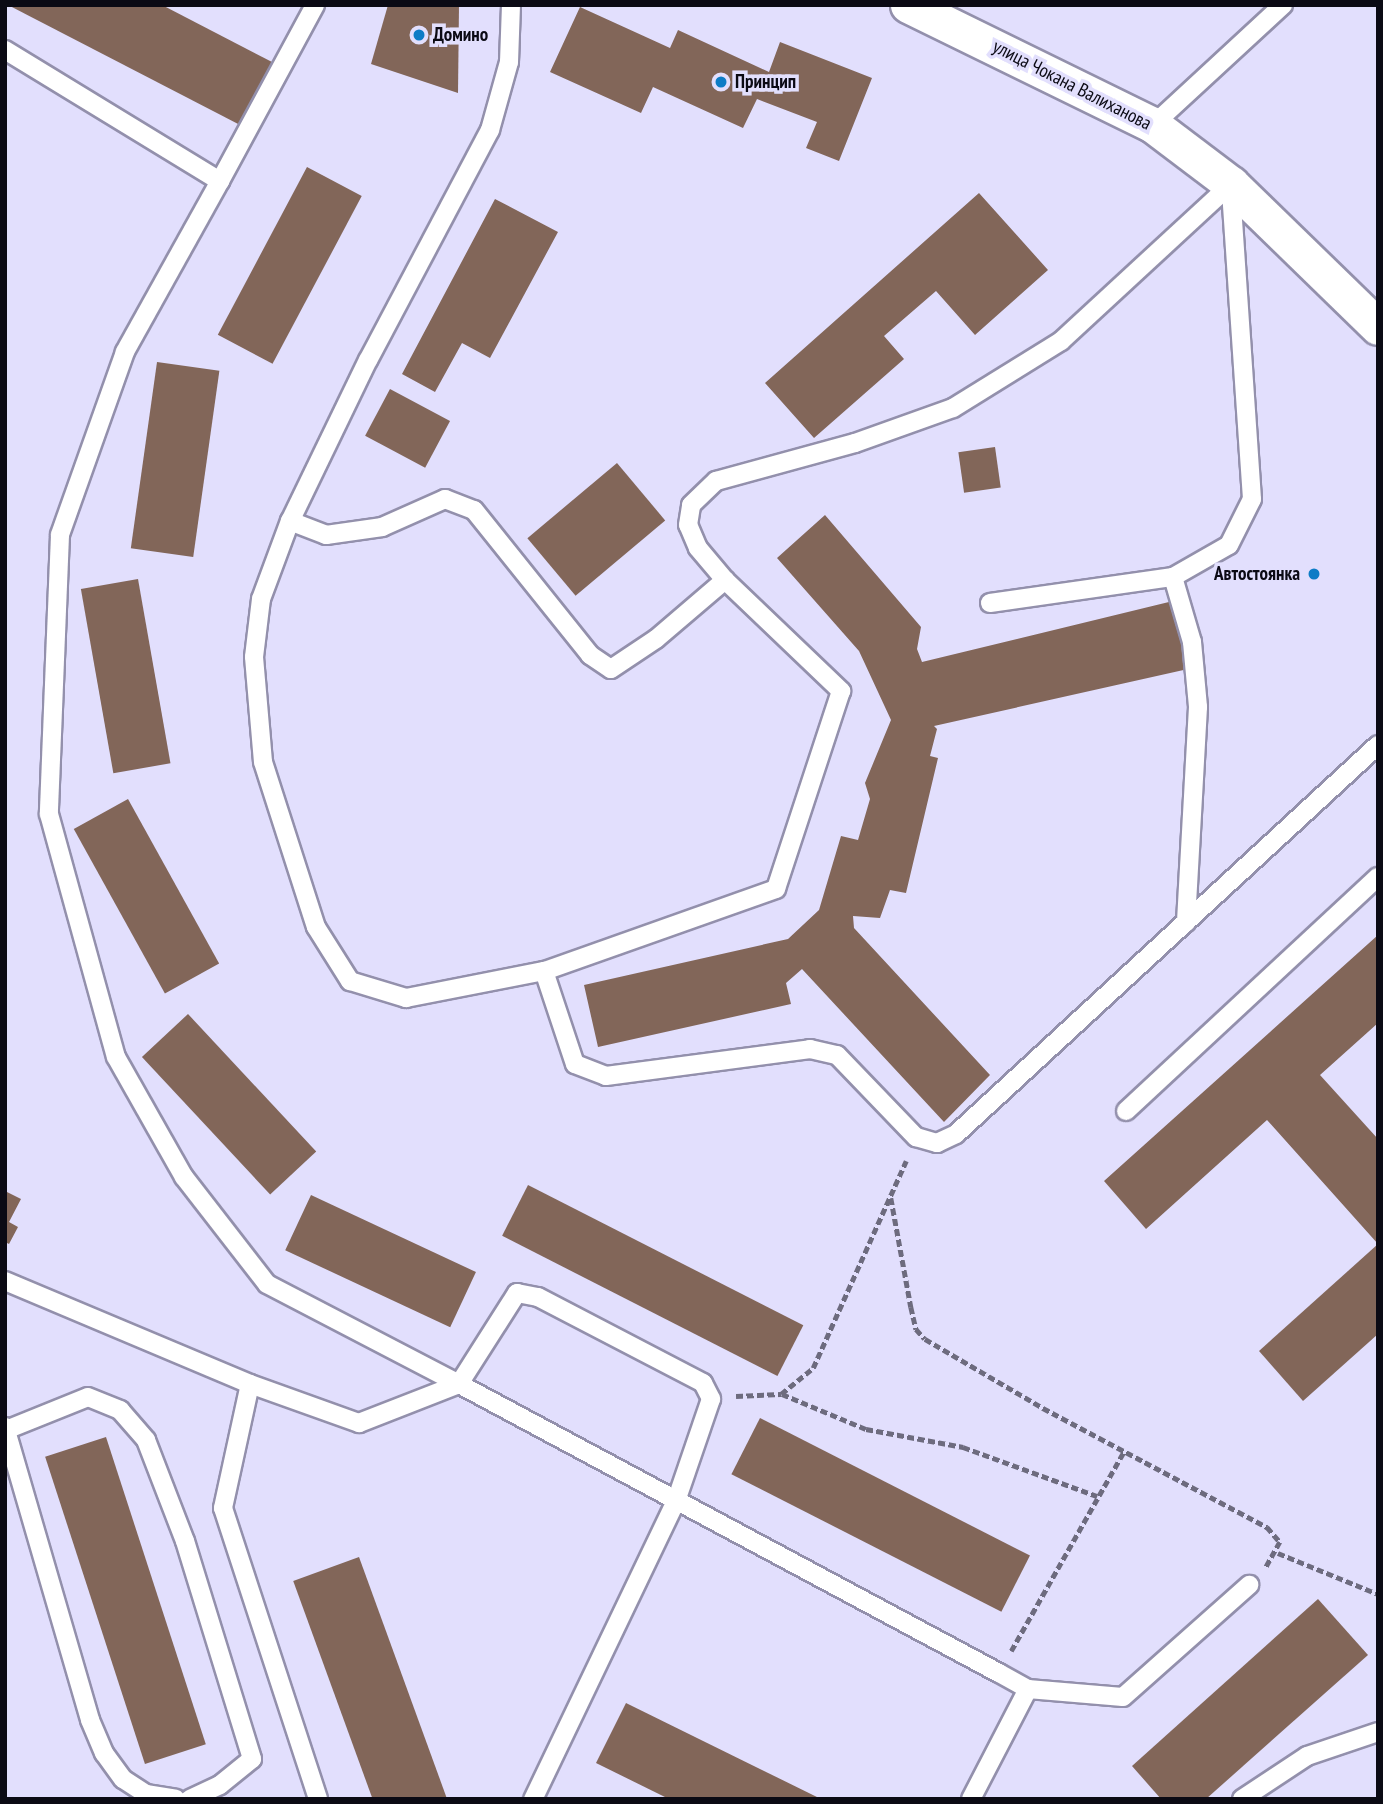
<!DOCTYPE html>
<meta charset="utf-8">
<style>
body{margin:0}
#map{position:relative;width:1383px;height:1804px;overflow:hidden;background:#e2dffd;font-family:"PT Sans Narrow",sans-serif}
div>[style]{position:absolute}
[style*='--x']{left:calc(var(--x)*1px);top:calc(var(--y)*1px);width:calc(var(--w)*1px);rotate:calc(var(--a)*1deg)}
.building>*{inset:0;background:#826659;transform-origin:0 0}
.path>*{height:4.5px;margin-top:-2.25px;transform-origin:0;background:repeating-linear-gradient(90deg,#6d6b7e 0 7px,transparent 0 10.5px)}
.roads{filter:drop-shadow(2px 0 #9390ac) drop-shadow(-2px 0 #9390ac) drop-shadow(0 2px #9390ac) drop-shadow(0 -2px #9390ac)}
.service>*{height:18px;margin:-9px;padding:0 9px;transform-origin:9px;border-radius:9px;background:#fff}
.minor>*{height:35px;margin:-17.5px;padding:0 17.5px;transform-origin:17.5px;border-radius:17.5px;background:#fff}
.dots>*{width:19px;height:19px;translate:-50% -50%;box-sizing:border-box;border:4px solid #e2dffd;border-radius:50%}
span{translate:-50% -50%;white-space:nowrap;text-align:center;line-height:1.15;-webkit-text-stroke:7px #e2dffd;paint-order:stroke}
.poi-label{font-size:19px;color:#0b0a14;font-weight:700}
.left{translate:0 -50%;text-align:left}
.right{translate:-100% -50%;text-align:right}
.street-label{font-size:19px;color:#0b0a14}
.frame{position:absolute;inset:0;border:7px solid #0b0a14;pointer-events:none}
</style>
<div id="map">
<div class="building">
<div style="clip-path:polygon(8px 5px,162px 5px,274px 63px,242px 126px)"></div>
<div style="clip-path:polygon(388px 5px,459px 5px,458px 93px,371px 64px)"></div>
<div style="clip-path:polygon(580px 7px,670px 48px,678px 30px,769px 72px,780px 42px,872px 78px,839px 161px,806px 148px,817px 122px,757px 99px,743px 128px,653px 87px,641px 113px,550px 72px)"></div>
<div style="left:307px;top:167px;width:62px;height:190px;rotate:28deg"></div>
<div style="clip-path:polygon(979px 193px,1048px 270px,975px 335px,936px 291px,884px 336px,904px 359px,814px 438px,765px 383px)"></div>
<div style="clip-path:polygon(495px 199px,558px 232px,490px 358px,462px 343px,435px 392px,402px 374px)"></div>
<div style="left:157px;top:362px;width:63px;height:188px;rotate:8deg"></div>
<div style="left:390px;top:389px;width:68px;height:53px;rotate:28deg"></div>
<div style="left:995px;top:447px;width:41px;height:37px;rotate:82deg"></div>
<div style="left:617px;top:463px;width:75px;height:117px;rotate:50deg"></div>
<div style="clip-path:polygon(825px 515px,921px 627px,917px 649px,922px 662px,1173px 601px,1188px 669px,934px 726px,937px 729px,930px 756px,938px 758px,906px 893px,890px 890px,880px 918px,853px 916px,854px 928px,990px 1075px,944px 1122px,802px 969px,786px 983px,791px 1004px,598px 1047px,584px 985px,788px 939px,819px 910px,841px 836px,858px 840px,870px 799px,865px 783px,891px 720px,859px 651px,777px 558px)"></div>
<div style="left:138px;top:579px;width:187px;height:58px;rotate:80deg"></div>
<div style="left:128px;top:799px;width:188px;height:62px;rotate:61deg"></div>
<div style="clip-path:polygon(1378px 935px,1378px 1023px,1320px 1075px,1378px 1139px,1378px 1244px,1267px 1120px,1146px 1229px,1104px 1181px)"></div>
<div style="left:188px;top:1014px;width:188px;height:63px;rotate:47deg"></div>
<div style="left:528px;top:1185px;width:309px;height:57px;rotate:27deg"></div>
<div style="clip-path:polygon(5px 1191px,21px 1199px,9px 1222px,18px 1227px,9px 1244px,5px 1242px)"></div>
<div style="left:311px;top:1195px;width:182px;height:61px;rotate:25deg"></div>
<div style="clip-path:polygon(1378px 1244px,1378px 1334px,1303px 1401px,1259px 1351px)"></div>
<div style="left:760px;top:1418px;width:303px;height:63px;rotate:27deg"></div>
<div style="left:106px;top:1437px;width:323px;height:64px;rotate:72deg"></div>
<div style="left:359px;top:1557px;width:258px;height:70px;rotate:70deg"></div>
<div style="clip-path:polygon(1318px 1599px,1368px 1655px,1206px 1799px,1161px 1799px,1132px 1766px)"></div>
<div style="clip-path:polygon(626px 1703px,821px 1799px,669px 1799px,596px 1763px)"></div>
</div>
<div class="path">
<div style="--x:891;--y:1198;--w:111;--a:79.6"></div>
<div style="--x:911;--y:1307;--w:23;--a:77"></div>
<div style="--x:916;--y:1329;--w:13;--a:48"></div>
<div style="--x:925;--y:1339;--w:137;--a:30.3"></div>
<div style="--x:1043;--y:1408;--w:254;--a:28"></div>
<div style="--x:1267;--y:1527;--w:20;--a:49"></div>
<div style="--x:1280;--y:1542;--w:29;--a:119"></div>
<div style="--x:782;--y:1394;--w:91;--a:22.6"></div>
<div style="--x:866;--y:1429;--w:99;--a:10.5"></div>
<div style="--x:963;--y:1447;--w:143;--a:20.1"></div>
<div style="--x:736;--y:1396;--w:45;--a:-2.5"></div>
<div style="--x:781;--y:1394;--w:41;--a:-39.1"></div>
<div style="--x:813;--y:1368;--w:227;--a:-65.8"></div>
<div style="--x:1278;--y:1553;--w:108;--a:22.3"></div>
<div style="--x:1011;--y:1651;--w:230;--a:-60.5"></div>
</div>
<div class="roads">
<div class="service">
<div style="--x:511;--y:5;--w:57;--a:92"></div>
<div style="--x:509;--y:62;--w:71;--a:105.6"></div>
<div style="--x:490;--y:130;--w:260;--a:117.9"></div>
<div style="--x:368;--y:360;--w:179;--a:115.8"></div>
<div style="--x:290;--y:521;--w:83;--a:110.4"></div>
<div style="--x:261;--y:599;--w:58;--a:96.9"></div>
<div style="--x:254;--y:657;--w:105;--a:85.1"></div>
<div style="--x:263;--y:762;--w:173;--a:72.2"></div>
<div style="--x:316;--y:927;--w:64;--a:57.8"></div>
<div style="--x:350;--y:981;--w:59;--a:16.9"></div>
<div style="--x:406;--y:998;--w:141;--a:-11.1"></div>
<div style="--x:544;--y:971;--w:98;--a:71.6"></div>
<div style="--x:575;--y:1064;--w:33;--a:21"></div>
<div style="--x:606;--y:1076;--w:206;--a:-7.5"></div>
<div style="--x:810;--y:1049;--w:28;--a:13"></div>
<div style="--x:837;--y:1055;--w:114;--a:46.1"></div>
<div style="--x:916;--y:1137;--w:22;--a:16"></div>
<div style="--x:937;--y:1143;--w:21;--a:-25"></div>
<div style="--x:956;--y:1134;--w:574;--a:-42.67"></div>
<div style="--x:5;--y:50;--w:252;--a:31.4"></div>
<div style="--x:220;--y:181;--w:200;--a:-61.6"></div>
<div style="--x:1153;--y:125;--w:177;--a:-42.7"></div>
<div style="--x:220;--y:181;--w:196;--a:119.1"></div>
<div style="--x:125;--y:352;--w:194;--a:109.6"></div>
<div style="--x:60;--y:535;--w:279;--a:92.3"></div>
<div style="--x:49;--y:814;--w:252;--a:74.6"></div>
<div style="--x:116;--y:1057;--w:138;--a:60.5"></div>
<div style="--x:184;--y:1177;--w:135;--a:52.2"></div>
<div style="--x:267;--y:1284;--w:216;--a:27.5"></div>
<div style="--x:459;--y:1384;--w:108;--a:-57.5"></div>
<div style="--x:517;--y:1293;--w:21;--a:11"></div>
<div style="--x:538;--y:1297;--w:186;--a:27.5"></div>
<div style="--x:703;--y:1383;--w:18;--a:63"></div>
<div style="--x:711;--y:1399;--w:108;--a:108.9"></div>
<div style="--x:676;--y:1501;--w:331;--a:115.6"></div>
<div style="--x:290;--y:521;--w:39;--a:21"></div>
<div style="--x:326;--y:535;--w:57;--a:-8.1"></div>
<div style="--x:382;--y:527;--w:69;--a:-24"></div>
<div style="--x:445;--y:499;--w:31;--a:21"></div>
<div style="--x:474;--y:510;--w:186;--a:51.3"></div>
<div style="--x:590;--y:655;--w:25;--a:34"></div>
<div style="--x:611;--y:669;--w:54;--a:-33.7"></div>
<div style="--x:656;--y:639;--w:91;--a:-40.5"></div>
<div style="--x:725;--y:580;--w:161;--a:43.7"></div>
<div style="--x:841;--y:691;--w:208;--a:108.2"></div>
<div style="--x:776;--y:889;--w:246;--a:160.5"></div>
<div style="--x:1173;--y:577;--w:68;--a:73.7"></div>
<div style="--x:1192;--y:642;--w:65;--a:84.7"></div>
<div style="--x:1198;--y:707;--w:216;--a:93.2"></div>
<div style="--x:725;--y:580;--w:42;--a:-130.2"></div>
<div style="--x:698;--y:548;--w:25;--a:-113"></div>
<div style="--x:688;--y:525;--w:20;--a:-81"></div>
<div style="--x:691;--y:505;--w:35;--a:-44"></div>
<div style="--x:716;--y:481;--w:144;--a:-15.3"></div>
<div style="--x:855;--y:443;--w:104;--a:-19.7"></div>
<div style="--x:953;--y:408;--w:127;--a:-31.8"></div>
<div style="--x:1061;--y:341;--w:231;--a:-42.7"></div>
<div style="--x:990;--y:603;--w:185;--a:-8.1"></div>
<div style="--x:1173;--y:577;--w:64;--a:-29.7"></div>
<div style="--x:1229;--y:545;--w:51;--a:-63.4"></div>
<div style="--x:1252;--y:499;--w:313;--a:-93.9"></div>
<div style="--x:1126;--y:1111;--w:344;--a:-42.9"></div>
<div style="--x:5;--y:1281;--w:266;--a:22.8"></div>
<div style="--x:250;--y:1384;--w:116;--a:19.7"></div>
<div style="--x:359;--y:1423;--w:107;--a:-21.3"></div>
<div style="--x:459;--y:1384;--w:612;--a:28.16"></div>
<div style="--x:999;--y:1673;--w:33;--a:29"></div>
<div style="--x:1028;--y:1689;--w:124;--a:117.4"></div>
<div style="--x:250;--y:1384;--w:127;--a:102.3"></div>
<div style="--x:223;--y:1508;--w:306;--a:71.9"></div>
<div style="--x:5;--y:1427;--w:305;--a:73.8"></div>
<div style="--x:90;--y:1720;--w:36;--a:67"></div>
<div style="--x:104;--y:1753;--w:32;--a:54"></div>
<div style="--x:123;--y:1779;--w:27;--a:33"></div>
<div style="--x:146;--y:1794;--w:30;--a:9"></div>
<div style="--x:6;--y:1430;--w:88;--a:-21.9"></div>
<div style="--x:88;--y:1397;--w:35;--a:22"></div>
<div style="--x:120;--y:1410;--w:40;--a:49"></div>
<div style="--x:146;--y:1440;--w:108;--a:68.9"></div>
<div style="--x:185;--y:1541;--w:228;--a:72.9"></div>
<div style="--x:252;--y:1759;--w:41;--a:140.9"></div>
<div style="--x:220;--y:1785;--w:33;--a:155"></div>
<div style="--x:1028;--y:1689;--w:95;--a:4.8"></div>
<div style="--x:1123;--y:1697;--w:169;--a:-41.6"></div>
<div style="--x:1242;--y:1799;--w:78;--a:-33.5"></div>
<div style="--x:1307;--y:1756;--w:75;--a:-18.7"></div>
</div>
<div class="minor">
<div style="--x:908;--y:5;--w:273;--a:26.1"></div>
<div style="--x:1153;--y:125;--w:98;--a:37.1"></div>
<div style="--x:1231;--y:184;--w:205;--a:44.2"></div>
</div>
</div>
<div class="dots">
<div style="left:419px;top:35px;background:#0d7cc6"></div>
<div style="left:721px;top:82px;background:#0d7cc6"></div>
<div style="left:1314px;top:574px;background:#0d7cc6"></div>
</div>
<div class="poi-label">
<span class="left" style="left:433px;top:35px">Домино</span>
<span class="left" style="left:735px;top:82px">Принцип</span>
<span class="right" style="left:1300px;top:574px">Автостоянка</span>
</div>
<div class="street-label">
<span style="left:1072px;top:85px;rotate:27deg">улица Чокана Валиханова</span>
</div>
<div class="frame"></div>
</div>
